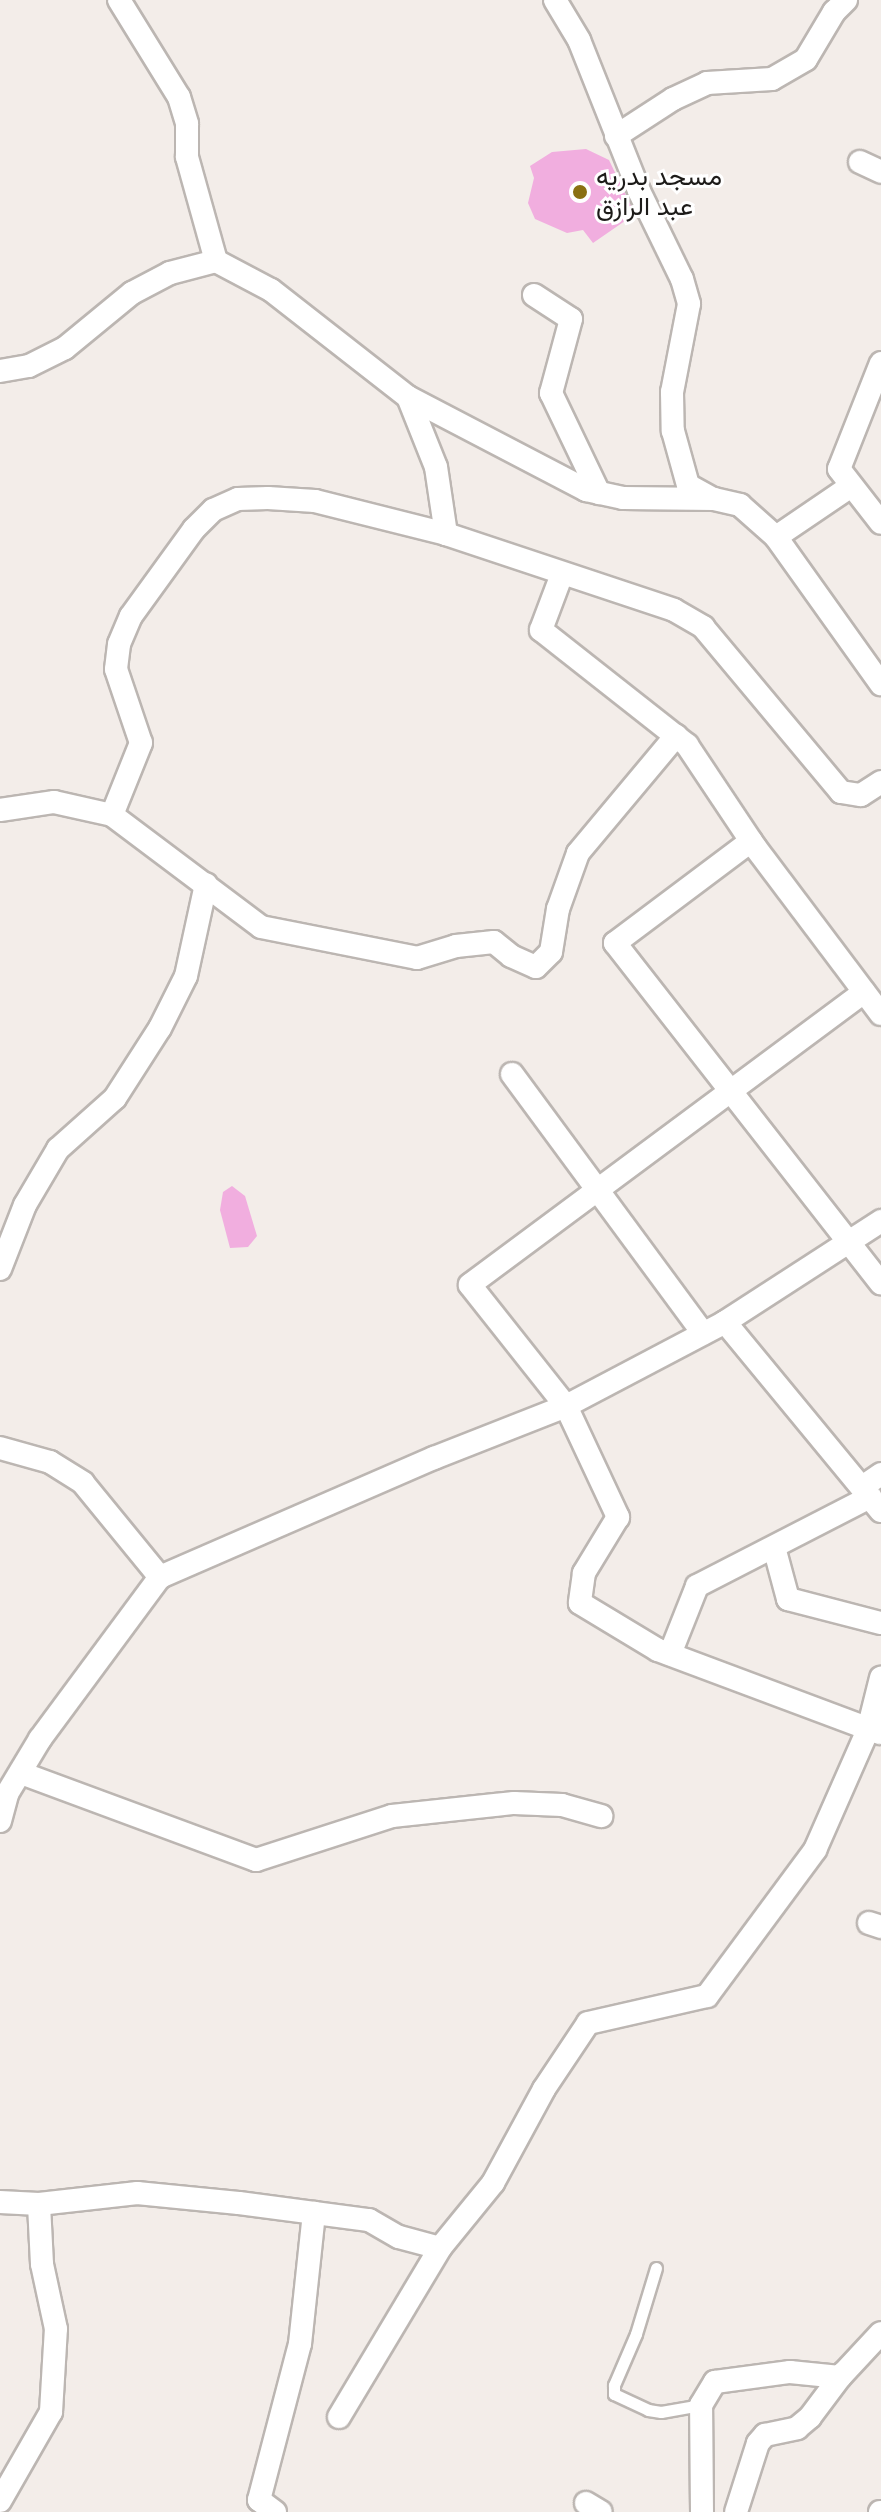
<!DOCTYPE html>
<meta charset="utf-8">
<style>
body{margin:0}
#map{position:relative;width:881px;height:2512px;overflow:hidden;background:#f3ede9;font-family:"Space Grotesk",Vazirmatn,sans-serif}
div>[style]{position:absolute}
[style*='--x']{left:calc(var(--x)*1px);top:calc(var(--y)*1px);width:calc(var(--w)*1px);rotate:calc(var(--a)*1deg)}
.building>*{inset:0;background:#f1aedf}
.roads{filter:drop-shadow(2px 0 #bcb6b2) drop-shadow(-2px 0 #bcb6b2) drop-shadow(0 2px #bcb6b2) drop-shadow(0 -2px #bcb6b2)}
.lane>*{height:11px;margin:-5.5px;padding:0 5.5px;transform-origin:5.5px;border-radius:5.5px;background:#fff}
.street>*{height:22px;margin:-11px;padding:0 11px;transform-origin:11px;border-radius:11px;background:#fff}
.dots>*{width:22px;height:22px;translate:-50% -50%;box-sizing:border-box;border:4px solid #fff;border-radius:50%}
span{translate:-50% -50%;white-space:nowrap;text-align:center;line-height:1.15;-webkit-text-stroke:6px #fff;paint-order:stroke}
.poi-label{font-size:26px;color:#1d1b19}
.left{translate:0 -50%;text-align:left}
</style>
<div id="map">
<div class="building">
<div style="clip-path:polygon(586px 149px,609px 160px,635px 214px,593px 243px,583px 230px,567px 233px,535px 219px,528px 203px,534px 178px,530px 166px,552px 152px)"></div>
<div style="clip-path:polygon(232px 1186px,245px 1196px,257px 1236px,248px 1247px,230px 1248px,220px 1210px,223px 1192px)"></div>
</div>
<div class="roads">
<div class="lane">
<div style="--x:656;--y:2268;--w:69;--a:106.9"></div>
<div style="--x:636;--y:2334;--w:56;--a:113.3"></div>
<div style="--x:614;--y:2385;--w:9;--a:90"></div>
<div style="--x:614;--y:2394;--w:38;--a:25"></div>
<div style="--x:648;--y:2410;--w:13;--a:9"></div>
<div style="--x:661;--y:2412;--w:41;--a:-9.9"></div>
</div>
<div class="street">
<div style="--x:119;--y:0;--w:114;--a:58.3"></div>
<div style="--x:179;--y:97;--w:28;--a:73"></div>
<div style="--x:187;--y:124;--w:33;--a:90"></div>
<div style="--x:187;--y:157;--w:108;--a:74.4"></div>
<div style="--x:555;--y:0;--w:47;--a:59"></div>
<div style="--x:579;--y:40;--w:162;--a:68.3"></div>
<div style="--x:639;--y:191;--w:98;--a:64"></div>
<div style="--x:682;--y:279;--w:26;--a:74"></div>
<div style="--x:689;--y:304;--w:90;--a:100.9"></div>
<div style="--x:672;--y:392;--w:39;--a:89"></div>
<div style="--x:673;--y:431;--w:56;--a:74.5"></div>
<div style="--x:688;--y:485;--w:29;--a:29"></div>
<div style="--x:616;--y:136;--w:68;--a:-33"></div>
<div style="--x:673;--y:99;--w:38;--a:-25"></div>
<div style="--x:707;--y:83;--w:65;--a:-3.5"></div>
<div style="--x:772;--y:79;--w:39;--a:-30"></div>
<div style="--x:806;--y:59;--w:55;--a:-59.2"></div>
<div style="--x:834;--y:12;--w:17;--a:-45"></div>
<div style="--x:860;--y:162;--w:23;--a:25"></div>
<div style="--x:534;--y:295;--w:44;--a:33"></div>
<div style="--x:571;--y:319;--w:77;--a:105.1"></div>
<div style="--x:551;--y:393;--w:111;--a:64.4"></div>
<div style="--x:881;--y:363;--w:114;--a:111.6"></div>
<div style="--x:839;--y:469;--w:68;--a:52.1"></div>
<div style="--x:0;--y:371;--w:29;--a:-10"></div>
<div style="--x:29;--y:366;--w:40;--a:-26.6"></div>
<div style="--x:65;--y:348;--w:87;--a:-39.4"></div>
<div style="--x:132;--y:293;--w:43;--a:-27.8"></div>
<div style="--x:170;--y:273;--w:48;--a:-14.6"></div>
<div style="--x:216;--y:261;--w:62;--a:27.8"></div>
<div style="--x:271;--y:290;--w:174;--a:38"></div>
<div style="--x:408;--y:397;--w:75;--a:68.2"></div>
<div style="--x:436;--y:467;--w:68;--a:81.5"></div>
<div style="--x:408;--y:397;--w:201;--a:27.6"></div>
<div style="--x:586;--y:490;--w:38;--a:12"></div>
<div style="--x:623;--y:498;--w:91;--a:0.6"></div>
<div style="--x:714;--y:499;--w:27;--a:13"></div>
<div style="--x:740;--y:505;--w:48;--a:41.6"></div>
<div style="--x:776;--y:537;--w:181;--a:54.5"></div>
<div style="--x:776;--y:537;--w:91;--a:-34.2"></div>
<div style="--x:562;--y:574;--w:60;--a:110.6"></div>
<div style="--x:541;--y:630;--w:186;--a:38.2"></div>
<div style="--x:687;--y:745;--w:123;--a:56.3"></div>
<div style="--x:755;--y:847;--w:209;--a:53"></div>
<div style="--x:0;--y:810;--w:55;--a:-8.4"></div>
<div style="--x:54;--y:802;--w:59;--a:12.6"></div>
<div style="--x:112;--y:815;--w:186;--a:36.9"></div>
<div style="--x:261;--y:927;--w:159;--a:11.2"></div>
<div style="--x:417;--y:958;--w:41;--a:-17.1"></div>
<div style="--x:456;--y:946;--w:38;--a:-6"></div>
<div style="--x:494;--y:942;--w:22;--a:39"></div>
<div style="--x:511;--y:956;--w:27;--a:24"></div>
<div style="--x:536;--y:967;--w:21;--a:-45"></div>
<div style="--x:551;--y:952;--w:44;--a:-80.8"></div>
<div style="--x:558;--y:909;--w:59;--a:-70.3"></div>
<div style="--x:578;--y:853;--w:153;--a:-50.1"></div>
<div style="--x:112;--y:815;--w:78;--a:-68.1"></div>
<div style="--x:141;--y:743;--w:78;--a:-108.7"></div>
<div style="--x:116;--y:669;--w:25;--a:-83"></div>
<div style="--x:119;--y:644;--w:30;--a:-67"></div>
<div style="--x:131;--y:616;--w:107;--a:-54.1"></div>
<div style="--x:194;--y:529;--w:27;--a:-45"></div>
<div style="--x:213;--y:510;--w:27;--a:-24"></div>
<div style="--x:238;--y:499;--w:30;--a:-2"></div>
<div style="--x:268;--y:498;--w:47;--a:3.7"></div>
<div style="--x:315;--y:501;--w:135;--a:14.1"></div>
<div style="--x:446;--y:534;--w:240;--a:18.4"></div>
<div style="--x:674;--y:610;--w:34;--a:30"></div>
<div style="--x:703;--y:627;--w:215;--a:50.1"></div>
<div style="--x:841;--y:792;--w:20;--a:9"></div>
<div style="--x:861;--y:795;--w:24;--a:-33"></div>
<div style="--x:751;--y:841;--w:170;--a:143.1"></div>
<div style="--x:615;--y:943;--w:432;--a:52"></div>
<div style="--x:864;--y:992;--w:491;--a:143.4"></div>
<div style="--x:470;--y:1285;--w:154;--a:51.6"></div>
<div style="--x:566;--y:1406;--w:123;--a:64.9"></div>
<div style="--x:618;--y:1517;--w:66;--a:121.3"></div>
<div style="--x:584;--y:1573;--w:30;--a:98"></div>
<div style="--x:580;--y:1603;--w:91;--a:31.1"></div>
<div style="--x:658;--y:1650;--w:237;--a:20.5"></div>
<div style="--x:512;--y:1074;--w:322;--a:53.6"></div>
<div style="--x:0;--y:1269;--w:69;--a:-68.7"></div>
<div style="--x:25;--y:1205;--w:65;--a:-59.5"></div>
<div style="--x:58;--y:1149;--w:76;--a:-41.8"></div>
<div style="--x:115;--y:1098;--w:83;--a:-57.3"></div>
<div style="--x:160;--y:1028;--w:58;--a:-63.4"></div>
<div style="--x:186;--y:976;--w:94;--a:-77.7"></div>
<div style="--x:725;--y:1322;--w:245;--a:50.5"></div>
<div style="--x:0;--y:1448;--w:52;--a:15.6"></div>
<div style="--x:50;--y:1462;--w:39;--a:32"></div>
<div style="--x:83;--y:1483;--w:122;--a:50.7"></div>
<div style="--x:862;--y:1487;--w:23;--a:-34"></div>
<div style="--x:774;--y:1547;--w:54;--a:74.9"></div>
<div style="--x:788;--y:1599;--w:96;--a:14.5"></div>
<div style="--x:670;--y:1654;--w:73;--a:-68.3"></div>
<div style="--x:697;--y:1586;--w:195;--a:-27.2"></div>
<div style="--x:21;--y:1773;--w:251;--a:20.3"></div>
<div style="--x:256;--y:1860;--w:143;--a:-17.9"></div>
<div style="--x:392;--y:1816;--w:123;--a:-6.1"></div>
<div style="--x:514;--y:1803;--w:48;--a:2.4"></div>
<div style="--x:562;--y:1805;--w:41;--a:15.8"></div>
<div style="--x:0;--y:1821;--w:28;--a:-75"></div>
<div style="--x:7;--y:1794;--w:64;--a:-59"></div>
<div style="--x:40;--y:1739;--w:202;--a:-53.5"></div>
<div style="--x:160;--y:1577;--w:299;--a:-23.5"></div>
<div style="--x:434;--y:1458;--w:142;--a:-21.5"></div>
<div style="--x:566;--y:1406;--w:180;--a:-27.8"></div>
<div style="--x:725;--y:1322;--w:186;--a:-32.9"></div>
<div style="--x:869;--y:1923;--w:13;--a:18"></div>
<div style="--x:0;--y:2202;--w:39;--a:3"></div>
<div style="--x:39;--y:2204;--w:99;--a:-6.4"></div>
<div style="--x:137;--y:2193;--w:102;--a:5.6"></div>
<div style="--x:239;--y:2203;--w:131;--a:7.5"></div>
<div style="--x:369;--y:2220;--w:34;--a:30"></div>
<div style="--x:399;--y:2237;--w:42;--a:15"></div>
<div style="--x:440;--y:2248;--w:84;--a:-50.8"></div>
<div style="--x:493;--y:2183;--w:107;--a:-61.5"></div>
<div style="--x:544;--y:2089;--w:79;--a:-56.3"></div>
<div style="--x:588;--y:2023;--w:122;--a:-12.8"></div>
<div style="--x:707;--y:1996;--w:182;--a:-53.5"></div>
<div style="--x:815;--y:1850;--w:131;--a:-66.2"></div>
<div style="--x:868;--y:1730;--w:54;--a:-76"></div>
<div style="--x:339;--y:2417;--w:197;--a:-59.1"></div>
<div style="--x:0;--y:2501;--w:103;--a:-60.2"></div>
<div style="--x:51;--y:2412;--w:83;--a:-86.6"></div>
<div style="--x:56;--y:2329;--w:66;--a:-102.2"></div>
<div style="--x:42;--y:2264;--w:60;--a:-92.9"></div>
<div style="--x:586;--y:2503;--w:17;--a:31"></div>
<div style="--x:275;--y:2512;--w:20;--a:-143"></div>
<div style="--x:259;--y:2500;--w:161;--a:-75.3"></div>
<div style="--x:300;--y:2344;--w:132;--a:-83.9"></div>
<div style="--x:702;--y:2512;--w:107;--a:-90.5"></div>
<div style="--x:701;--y:2405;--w:27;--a:-59"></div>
<div style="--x:715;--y:2382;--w:76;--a:-7.6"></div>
<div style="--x:790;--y:2372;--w:50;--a:5.7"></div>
<div style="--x:840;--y:2377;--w:60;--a:-47"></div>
<div style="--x:736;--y:2512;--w:72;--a:-72.3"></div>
<div style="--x:758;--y:2443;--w:11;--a:-49"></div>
<div style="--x:765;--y:2435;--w:33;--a:-12"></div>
<div style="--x:797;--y:2428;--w:17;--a:-40"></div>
<div style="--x:810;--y:2417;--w:55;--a:-53.1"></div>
<div style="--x:880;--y:2512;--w:1;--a:0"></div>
</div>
</div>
<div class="dots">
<div style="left:580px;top:192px;background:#8a7012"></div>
</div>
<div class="poi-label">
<span class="left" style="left:596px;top:192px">مسجد بدريه<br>عبد الرازق</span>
</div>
</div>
